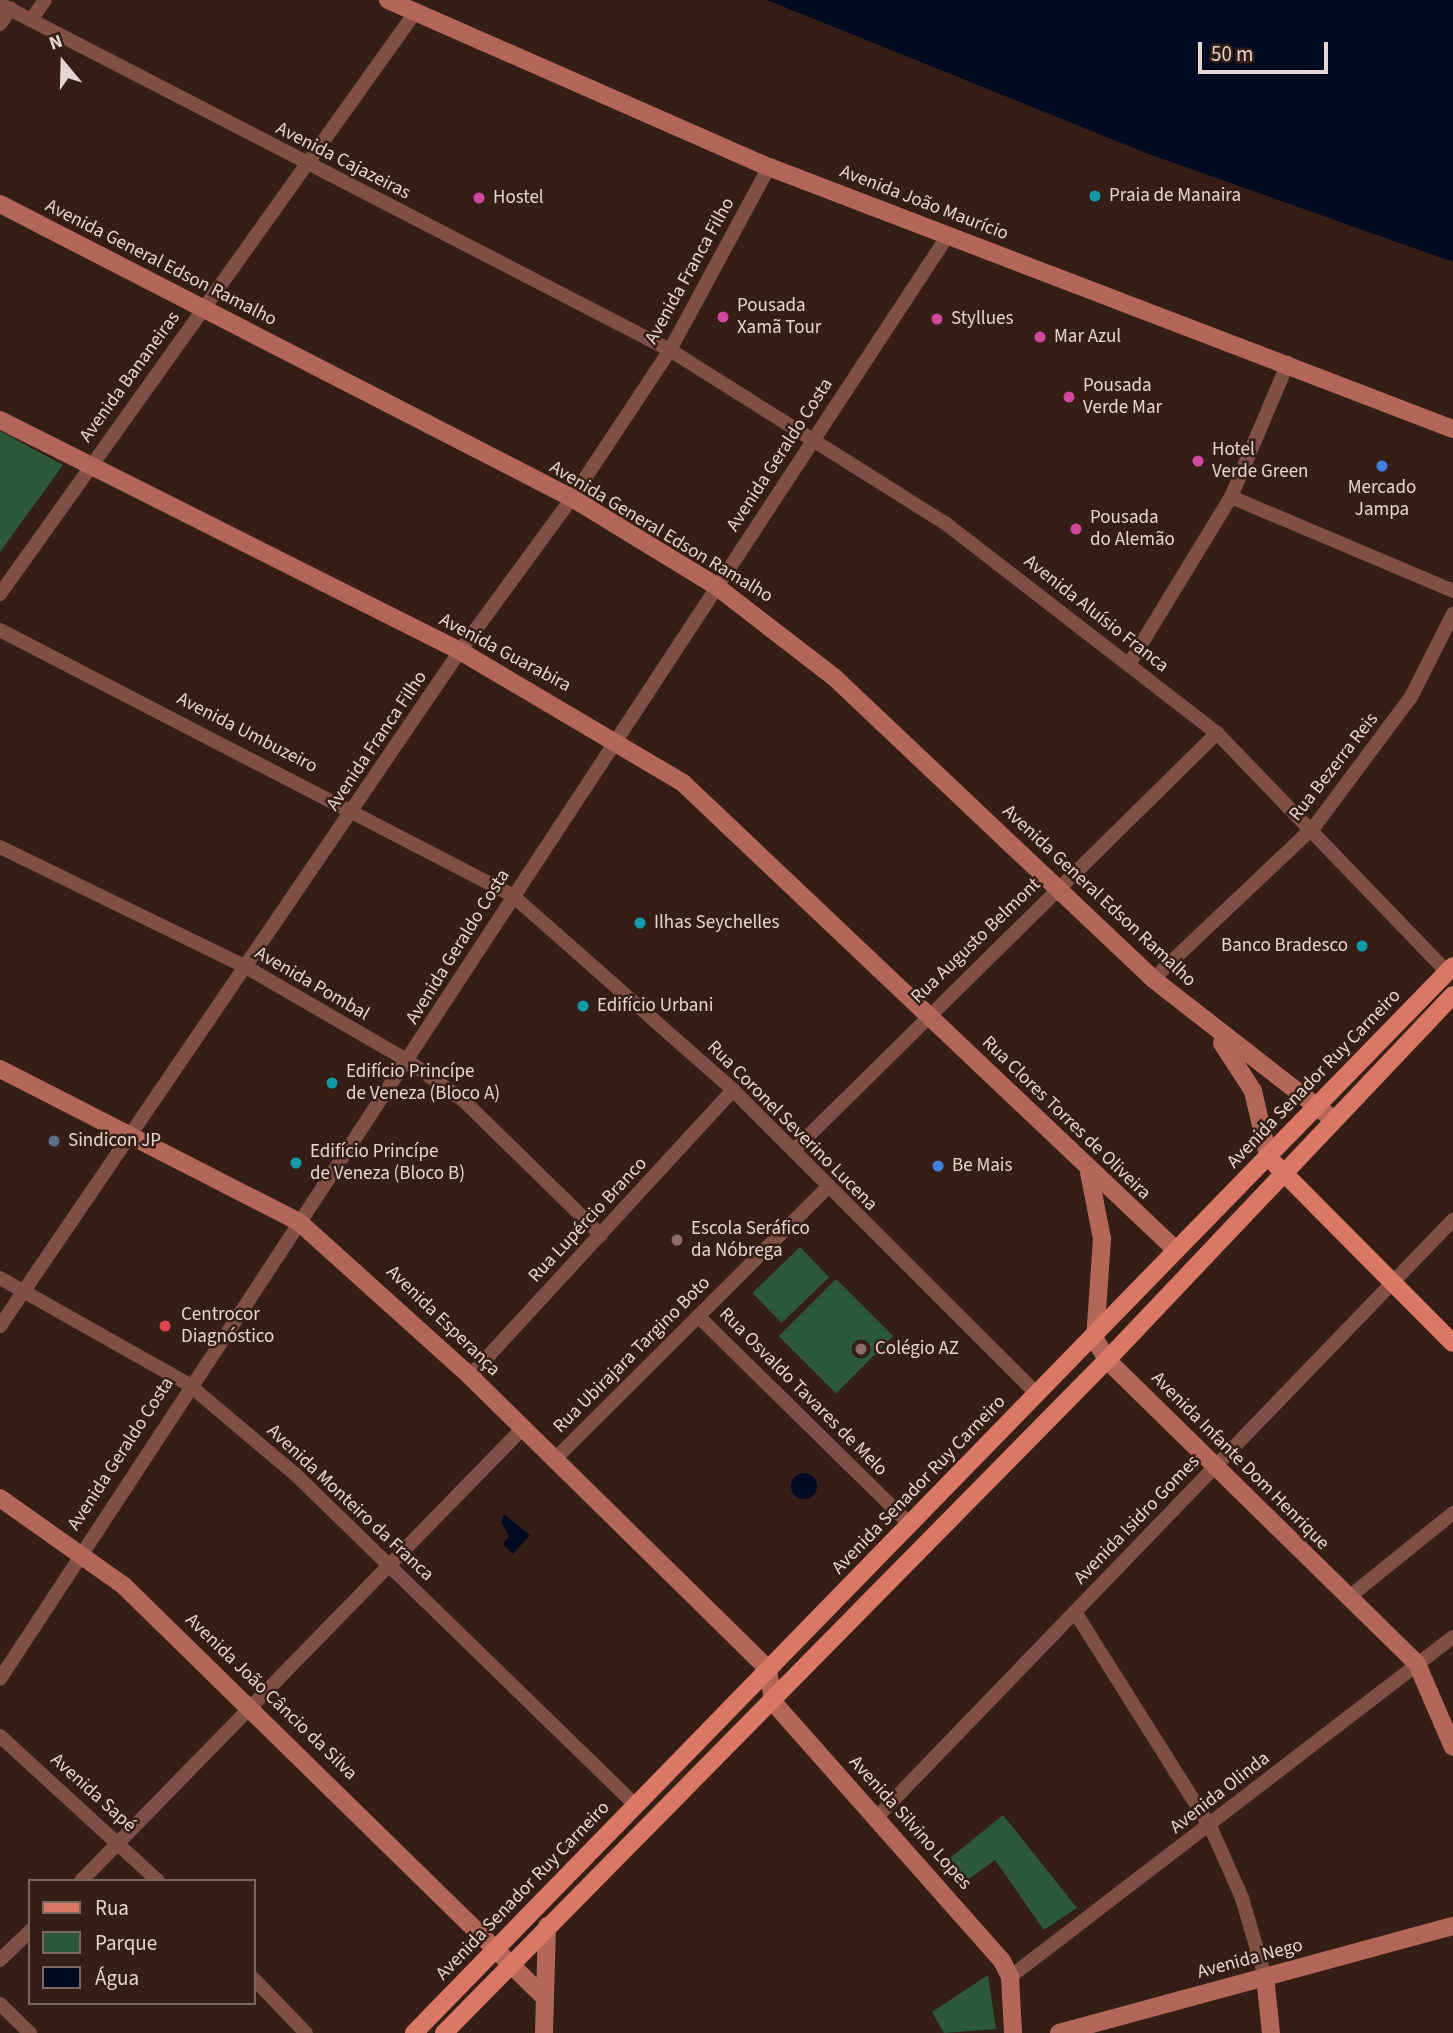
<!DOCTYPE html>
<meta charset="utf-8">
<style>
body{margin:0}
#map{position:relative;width:1453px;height:2033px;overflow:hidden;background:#351e16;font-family:"Source Sans 3",sans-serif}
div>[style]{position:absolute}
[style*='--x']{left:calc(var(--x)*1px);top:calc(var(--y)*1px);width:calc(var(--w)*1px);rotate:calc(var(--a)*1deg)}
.green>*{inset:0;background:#2b593a;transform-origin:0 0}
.water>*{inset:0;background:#000b22}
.round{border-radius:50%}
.street>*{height:14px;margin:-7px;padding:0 7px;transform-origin:7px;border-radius:7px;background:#805046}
.secondary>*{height:18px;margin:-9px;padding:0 9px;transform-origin:9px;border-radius:9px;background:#b46658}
.primary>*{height:18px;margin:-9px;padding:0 9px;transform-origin:9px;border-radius:9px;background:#db7765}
.dots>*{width:19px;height:19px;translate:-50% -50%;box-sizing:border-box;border:4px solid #351e16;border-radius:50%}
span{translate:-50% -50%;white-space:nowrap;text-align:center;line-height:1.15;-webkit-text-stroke:5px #351e16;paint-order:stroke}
.street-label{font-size:19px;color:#e5d5d0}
.poi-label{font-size:19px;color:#e5d5d0}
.left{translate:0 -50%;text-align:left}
.right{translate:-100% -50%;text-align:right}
.legend{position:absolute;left:28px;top:1879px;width:228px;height:126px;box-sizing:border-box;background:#351e16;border:2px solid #7b6760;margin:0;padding:9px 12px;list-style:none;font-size:21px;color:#e5d5d0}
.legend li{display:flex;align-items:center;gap:14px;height:35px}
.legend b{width:35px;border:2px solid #7b6760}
.north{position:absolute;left:28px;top:28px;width:70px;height:70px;-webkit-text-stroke:5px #351e16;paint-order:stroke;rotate:341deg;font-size:19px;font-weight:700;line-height:28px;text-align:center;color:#e5d5d0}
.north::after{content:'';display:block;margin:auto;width:24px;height:32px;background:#e5d5d0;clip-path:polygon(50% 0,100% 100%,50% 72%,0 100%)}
.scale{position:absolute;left:1198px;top:42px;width:130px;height:32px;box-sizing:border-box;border:4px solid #e5d5d0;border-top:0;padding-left:9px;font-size:21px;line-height:24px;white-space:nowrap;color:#e5d5d0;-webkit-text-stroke:5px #351e16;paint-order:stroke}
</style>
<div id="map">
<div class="green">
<div style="clip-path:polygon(0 431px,63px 465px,0 552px)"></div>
<div style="left:800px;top:1247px;width:42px;height:66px;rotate:46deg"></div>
<div style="left:836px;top:1279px;width:81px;height:81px;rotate:45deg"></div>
<div style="clip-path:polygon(1003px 1815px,1077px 1908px,1044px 1930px,995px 1860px,959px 1886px,939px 1867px)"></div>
<div style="clip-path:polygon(988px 1975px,996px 2029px,944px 2033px,932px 2012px)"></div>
</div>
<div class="water">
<div style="clip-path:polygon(767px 0,1453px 0,1453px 262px,1146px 153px)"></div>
<div class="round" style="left:791px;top:1473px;width:26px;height:26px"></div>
<div style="clip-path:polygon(504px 1514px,530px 1535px,513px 1554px,503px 1544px,509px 1536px,501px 1522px)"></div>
</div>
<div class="street">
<div style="--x:0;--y:4;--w:754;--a:27.31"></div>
<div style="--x:670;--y:350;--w:325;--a:32.2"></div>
<div style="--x:945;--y:523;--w:344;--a:37.7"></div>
<div style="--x:1217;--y:733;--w:332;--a:46.1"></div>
<div style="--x:31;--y:20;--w:24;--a:-55"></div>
<div style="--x:0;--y:24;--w:19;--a:-54"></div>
<div style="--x:1231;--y:497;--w:241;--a:22.9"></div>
<div style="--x:0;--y:594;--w:713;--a:-54.48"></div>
<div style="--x:0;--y:630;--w:577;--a:27.37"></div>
<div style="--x:512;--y:895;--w:295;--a:41.4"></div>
<div style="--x:733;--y:1090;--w:430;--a:45"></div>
<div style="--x:1129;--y:664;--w:196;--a:-58.6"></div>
<div style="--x:1231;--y:497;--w:146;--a:-67"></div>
<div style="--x:0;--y:847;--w:274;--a:26"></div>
<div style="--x:246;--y:967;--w:187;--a:30.1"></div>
<div style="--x:408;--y:1061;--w:67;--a:35.3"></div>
<div style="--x:463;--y:1100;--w:193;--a:44.4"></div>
<div style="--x:1153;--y:979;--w:221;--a:-43.4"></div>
<div style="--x:1314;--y:827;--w:162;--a:-53.3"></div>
<div style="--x:1411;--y:697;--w:93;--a:-63.2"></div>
<div style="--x:794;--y:1150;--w:594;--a:-44.59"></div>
<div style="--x:0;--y:1278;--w:216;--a:29.4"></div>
<div style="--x:188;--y:1384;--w:140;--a:40.1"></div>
<div style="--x:295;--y:1474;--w:475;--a:44.2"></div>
<div style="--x:698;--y:1316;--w:297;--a:44.5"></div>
<div style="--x:0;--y:1326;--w:817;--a:-55.73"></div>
<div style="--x:460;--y:651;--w:190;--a:-53.8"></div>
<div style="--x:572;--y:498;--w:178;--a:-56.5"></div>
<div style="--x:670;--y:350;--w:208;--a:-61.6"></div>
<div style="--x:470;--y:1376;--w:389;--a:-47.4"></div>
<div style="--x:554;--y:1460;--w:385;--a:-44.9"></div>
<div style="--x:1349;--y:1597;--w:134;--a:-38.9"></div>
<div style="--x:1075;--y:1612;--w:253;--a:57.8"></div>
<div style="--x:1210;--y:1826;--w:79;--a:66"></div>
<div style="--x:1242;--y:1898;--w:82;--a:73.8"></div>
<div style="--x:0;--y:1679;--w:1727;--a:-56.71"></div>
<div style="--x:0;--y:1736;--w:214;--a:42.5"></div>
<div style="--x:877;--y:1817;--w:830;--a:-46.03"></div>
<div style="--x:81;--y:1881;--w:633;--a:-45.7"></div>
<div style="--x:0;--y:1960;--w:42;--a:-44"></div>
<div style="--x:1010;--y:1977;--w:558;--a:-37.51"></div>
<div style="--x:254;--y:1979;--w:75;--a:46.1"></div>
<div style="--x:0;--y:2004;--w:42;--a:44"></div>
</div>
<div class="secondary">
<div style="--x:388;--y:0;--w:416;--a:23.7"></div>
<div style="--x:769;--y:167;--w:732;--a:20.96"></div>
<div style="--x:0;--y:204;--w:643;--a:27.2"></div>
<div style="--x:572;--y:498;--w:169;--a:31.4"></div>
<div style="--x:716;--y:586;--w:150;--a:37.7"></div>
<div style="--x:835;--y:678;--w:438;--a:43.4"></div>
<div style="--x:1153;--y:979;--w:228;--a:37.9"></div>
<div style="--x:0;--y:420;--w:515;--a:26.66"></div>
<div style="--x:460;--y:651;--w:259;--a:30.6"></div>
<div style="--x:683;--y:783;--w:679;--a:43.45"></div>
<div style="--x:1222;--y:1043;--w:57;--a:57.1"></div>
<div style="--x:1253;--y:1091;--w:67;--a:77"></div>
<div style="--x:0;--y:1069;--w:336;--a:27.1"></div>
<div style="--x:299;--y:1222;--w:230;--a:42"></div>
<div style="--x:470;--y:1376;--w:418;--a:44.5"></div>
<div style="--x:768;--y:1669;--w:33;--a:81"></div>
<div style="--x:773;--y:1702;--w:346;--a:48.5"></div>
<div style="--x:1002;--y:1961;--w:18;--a:63"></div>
<div style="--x:1010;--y:1977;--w:56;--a:86.9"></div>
<div style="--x:1089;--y:1172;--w:68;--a:79"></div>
<div style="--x:1102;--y:1239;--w:100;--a:94"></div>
<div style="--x:1095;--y:1339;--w:24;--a:60"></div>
<div style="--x:1107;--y:1360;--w:434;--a:44.4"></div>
<div style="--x:1417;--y:1664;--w:90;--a:66.6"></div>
<div style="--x:0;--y:1498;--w:151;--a:35.3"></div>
<div style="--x:123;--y:1585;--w:585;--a:44.38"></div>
<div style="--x:1265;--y:1977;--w:56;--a:83.9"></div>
<div style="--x:544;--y:2033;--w:107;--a:-88.4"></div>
<div style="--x:1059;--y:2033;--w:408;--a:-15.2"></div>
</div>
<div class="primary">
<div style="--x:1275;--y:1164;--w:252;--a:45.2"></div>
<div style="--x:414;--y:2033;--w:1489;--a:-45.76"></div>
<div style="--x:444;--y:2033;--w:945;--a:-45.43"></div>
<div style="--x:1107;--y:1360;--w:503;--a:-46.53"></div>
</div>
<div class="dots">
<div style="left:1095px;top:196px;background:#0f9aa8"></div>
<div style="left:479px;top:198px;background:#d1479c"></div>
<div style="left:723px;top:317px;background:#d1479c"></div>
<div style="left:937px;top:319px;background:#d1479c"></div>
<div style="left:1040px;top:337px;background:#d1479c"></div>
<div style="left:1069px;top:397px;background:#d1479c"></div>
<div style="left:1198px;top:461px;background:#d1479c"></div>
<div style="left:1382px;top:466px;background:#3f7fe0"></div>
<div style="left:1076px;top:529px;background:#d1479c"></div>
<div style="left:640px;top:923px;background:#0f9aa8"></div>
<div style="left:1362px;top:946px;background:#0f9aa8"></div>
<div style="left:583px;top:1006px;background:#0f9aa8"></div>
<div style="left:332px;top:1083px;background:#0f9aa8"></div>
<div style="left:54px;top:1141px;background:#5c6f8a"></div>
<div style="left:296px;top:1163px;background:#0f9aa8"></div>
<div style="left:938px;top:1166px;background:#3f7fe0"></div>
<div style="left:677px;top:1240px;background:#8d6e63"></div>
<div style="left:165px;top:1326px;background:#e0444e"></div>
<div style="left:861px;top:1349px;background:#8d6e63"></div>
</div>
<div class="street-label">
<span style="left:343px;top:161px;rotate:27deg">Avenida Cajazeiras</span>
<span style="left:924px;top:203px;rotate:21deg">Avenida João Maurício</span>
<span style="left:161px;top:263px;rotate:27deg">Avenida General Edson Ramalho</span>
<span style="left:690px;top:271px;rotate:-61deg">Avenida Franca Filho</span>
<span style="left:130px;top:377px;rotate:-54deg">Avenida Bananeiras</span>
<span style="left:780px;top:455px;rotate:-57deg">Avenida Geraldo Costa</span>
<span style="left:661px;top:532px;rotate:31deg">Avenida General Edson Ramalho</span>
<span style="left:1096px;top:614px;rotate:38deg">Avenida Aluísio Franca</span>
<span style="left:505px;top:653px;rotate:28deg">Avenida Guarabira</span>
<span style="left:247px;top:733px;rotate:27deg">Avenida Umbuzeiro</span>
<span style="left:377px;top:741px;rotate:-56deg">Avenida Franca Filho</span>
<span style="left:1334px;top:767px;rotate:-52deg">Rua Bezerra Reis</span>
<span style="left:1099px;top:896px;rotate:43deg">Avenida General Edson Ramalho</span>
<span style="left:976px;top:941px;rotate:-44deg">Rua Augusto Belmont</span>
<span style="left:458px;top:947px;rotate:-58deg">Avenida Geraldo Costa</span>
<span style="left:312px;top:984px;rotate:30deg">Avenida Pombal</span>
<span style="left:1314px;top:1079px;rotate:-46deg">Avenida Senador Ruy Carneiro</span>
<span style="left:1066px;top:1118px;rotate:44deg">Rua Clores Torres de Oliveira</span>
<span style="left:792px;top:1126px;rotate:45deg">Rua Coronel Severino Lucena</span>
<span style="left:588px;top:1220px;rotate:-47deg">Rua Lupércio Branco</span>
<span style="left:443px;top:1321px;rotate:44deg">Avenida Esperança</span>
<span style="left:632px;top:1355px;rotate:-45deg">Rua Ubirajara Targino Boto</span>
<span style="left:803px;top:1392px;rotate:45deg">Rua Osvaldo Tavares de Melo</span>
<span style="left:121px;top:1454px;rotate:-57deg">Avenida Geraldo Costa</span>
<span style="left:1240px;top:1461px;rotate:45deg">Avenida Infante Dom Henrique</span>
<span style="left:919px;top:1485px;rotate:-46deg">Avenida Senador Ruy Carneiro</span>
<span style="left:350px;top:1503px;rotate:43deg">Avenida Monteiro da Franca</span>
<span style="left:1137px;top:1520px;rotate:-46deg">Avenida Isidro Gomes</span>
<span style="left:271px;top:1697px;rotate:44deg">Avenida João Câncio da Silva</span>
<span style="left:93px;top:1793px;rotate:42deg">Avenida Sapé</span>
<span style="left:1220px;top:1793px;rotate:-38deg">Avenida Olinda</span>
<span style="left:910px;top:1823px;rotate:48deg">Avenida Silvino Lopes</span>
<span style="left:523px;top:1891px;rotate:-46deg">Avenida Senador Ruy Carneiro</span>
<span style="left:1250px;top:1959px;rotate:-15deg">Avenida Nego</span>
</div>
<div class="poi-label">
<span class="left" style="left:1109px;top:196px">Praia de Manaira</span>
<span class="left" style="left:493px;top:198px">Hostel</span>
<span class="left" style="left:737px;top:317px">Pousada<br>Xamã Tour</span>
<span class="left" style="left:951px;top:319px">Styllues</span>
<span class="left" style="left:1054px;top:337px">Mar Azul</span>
<span class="left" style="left:1083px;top:397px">Pousada<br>Verde Mar</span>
<span class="left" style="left:1212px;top:461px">Hotel<br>Verde Green</span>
<span style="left:1382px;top:499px">Mercado<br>Jampa</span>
<span class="left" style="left:1090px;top:529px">Pousada<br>do Alemão</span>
<span class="left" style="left:654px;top:923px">Ilhas Seychelles</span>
<span class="right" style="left:1348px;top:946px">Banco Bradesco</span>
<span class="left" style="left:597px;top:1006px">Edifício Urbani</span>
<span class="left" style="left:346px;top:1083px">Edifício Princípe<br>de Veneza (Bloco A)</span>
<span class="left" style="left:68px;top:1141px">Sindicon JP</span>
<span class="left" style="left:310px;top:1163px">Edifício Princípe<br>de Veneza (Bloco B)</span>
<span class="left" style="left:952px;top:1166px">Be Mais</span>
<span class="left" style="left:691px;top:1240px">Escola Seráfico<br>da Nóbrega</span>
<span class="left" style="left:181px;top:1326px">Centrocor<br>Diagnóstico</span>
<span class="left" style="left:875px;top:1349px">Colégio AZ</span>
</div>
<ul class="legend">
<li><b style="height:9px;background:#db7765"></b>Rua</li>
<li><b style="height:19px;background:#2b593a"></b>Parque</li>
<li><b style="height:19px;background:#000b22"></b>Água</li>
</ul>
<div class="north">N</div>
<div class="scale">50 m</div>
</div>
